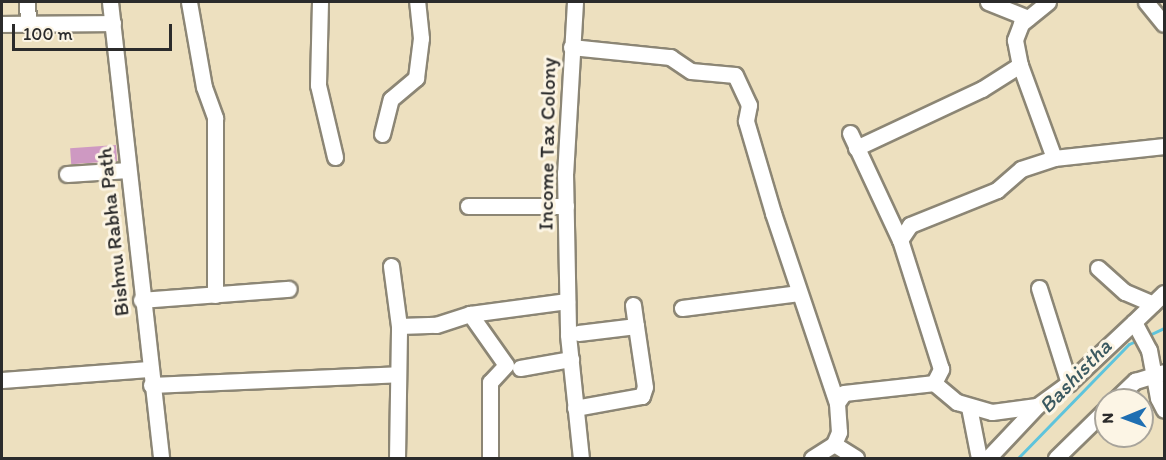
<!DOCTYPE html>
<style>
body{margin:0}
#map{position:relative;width:1166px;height:460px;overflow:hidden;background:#ede0bf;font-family:Itim,sans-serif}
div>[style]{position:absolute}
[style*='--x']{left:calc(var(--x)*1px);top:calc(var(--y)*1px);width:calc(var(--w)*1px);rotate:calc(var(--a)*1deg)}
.stream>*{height:3px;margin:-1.5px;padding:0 1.5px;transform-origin:1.5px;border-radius:1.5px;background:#5ec4dc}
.building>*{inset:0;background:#ce99c2;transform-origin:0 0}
.roads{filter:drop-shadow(2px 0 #8c8675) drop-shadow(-2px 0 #8c8675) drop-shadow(0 2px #8c8675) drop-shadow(0 -2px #8c8675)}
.minor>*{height:15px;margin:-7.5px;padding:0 7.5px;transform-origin:7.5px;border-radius:7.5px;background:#fff}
span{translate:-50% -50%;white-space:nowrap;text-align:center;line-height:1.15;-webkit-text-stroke:6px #fcf5e5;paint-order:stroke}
.street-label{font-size:21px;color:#2b2b2b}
.water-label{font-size:22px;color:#3a5960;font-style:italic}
.frame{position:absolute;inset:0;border:3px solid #2b2b2b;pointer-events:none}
.north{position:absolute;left:1094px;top:388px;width:60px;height:60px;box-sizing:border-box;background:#fcf5e5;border:2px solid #a8a49b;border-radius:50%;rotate:269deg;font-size:16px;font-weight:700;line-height:24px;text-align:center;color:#2b2b2b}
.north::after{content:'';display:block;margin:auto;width:21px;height:27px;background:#1f6fb2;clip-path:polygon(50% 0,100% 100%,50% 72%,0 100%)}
.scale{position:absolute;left:12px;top:24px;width:160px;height:27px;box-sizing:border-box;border:3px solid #2b2b2b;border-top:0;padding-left:8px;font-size:18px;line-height:21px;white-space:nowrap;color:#2b2b2b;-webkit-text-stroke:4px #fcf5e5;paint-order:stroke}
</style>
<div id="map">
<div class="stream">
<div style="--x:1147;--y:336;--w:19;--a:-25"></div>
<div style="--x:1018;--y:458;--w:159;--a:-45.8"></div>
<div style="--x:1129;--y:344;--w:10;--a:-24"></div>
</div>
<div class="building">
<div style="left:116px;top:145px;width:16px;height:46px;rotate:86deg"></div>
</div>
<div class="roads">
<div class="minor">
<div style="--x:27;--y:2;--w:20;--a:87"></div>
<div style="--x:110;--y:2;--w:459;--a:83.6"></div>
<div style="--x:189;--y:2;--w:86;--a:80"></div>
<div style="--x:204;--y:87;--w:33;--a:70"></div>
<div style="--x:215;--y:118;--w:177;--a:90"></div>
<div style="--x:320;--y:2;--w:83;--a:91.4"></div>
<div style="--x:318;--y:85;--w:74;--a:76.7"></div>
<div style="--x:575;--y:2;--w:171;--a:93.3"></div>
<div style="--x:565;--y:173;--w:162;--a:88.9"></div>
<div style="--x:568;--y:335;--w:124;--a:84"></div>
<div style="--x:988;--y:2;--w:43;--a:21.8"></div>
<div style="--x:1048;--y:2;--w:35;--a:141"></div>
<div style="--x:1021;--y:24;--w:17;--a:111"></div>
<div style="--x:1015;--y:40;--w:25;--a:79"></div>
<div style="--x:1020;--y:65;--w:99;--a:69.9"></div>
<div style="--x:1146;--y:2;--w:28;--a:51"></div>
<div style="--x:2;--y:24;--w:111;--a:-0.5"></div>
<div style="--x:571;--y:47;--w:100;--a:5.8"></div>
<div style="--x:670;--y:57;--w:25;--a:34"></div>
<div style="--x:691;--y:71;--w:44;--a:5.2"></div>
<div style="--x:735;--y:75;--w:33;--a:65"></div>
<div style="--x:749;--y:105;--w:16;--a:101"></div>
<div style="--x:746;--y:121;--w:96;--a:73.6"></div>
<div style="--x:773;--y:213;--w:200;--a:71.4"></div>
<div style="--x:850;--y:133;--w:118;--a:65"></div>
<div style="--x:382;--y:134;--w:36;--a:-76"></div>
<div style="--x:391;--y:99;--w:33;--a:-40"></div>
<div style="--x:416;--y:78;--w:40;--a:-82.9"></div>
<div style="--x:421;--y:38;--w:36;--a:-96"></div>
<div style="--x:856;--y:148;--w:139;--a:-25.1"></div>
<div style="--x:982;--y:89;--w:45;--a:-32.3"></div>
<div style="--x:67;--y:174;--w:61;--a:-3.8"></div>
<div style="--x:468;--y:206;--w:98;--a:0"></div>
<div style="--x:391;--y:266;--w:61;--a:82.4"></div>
<div style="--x:1098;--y:268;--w:36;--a:42"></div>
<div style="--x:1125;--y:292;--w:30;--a:23"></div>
<div style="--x:1039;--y:288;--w:100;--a:72.5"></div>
<div style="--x:1164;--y:293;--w:42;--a:136"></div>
<div style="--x:1134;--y:322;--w:32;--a:62"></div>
<div style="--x:1149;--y:350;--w:49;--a:79.4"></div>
<div style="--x:1158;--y:398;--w:13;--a:63"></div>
<div style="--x:141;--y:300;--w:148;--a:-4.3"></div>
<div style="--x:633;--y:305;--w:21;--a:82"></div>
<div style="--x:682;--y:308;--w:118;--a:-7.3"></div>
<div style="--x:470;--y:314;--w:62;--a:54.8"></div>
<div style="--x:506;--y:365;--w:23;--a:133"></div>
<div style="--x:490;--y:382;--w:76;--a:90"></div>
<div style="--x:520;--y:368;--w:52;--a:-10"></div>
<div style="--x:2;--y:380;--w:147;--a:-4.3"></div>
<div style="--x:934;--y:383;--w:30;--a:40"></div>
<div style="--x:957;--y:402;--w:36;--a:16"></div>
<div style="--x:992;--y:412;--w:45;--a:-7.6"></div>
<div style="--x:1037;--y:406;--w:39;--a:-36"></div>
<div style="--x:1069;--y:383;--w:89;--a:-43.2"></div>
<div style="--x:151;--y:385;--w:247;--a:-2.5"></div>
<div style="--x:1115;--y:400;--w:28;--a:-44"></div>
<div style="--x:1135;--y:381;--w:30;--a:-17"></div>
<div style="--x:969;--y:407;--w:52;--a:78.9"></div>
<div style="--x:575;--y:408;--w:68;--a:-10.2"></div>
<div style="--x:642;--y:396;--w:9;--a:-72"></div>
<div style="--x:645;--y:387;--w:62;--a:-98.4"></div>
<div style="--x:636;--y:326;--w:58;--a:173.1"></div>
<div style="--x:834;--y:444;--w:26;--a:32"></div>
<div style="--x:397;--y:458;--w:132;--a:-89.1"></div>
<div style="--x:399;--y:326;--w:37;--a:-2"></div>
<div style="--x:436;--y:325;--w:36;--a:-18"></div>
<div style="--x:470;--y:314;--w:98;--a:-7.6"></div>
<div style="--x:812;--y:458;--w:26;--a:-32"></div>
<div style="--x:834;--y:444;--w:13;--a:-67"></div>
<div style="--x:839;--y:432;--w:29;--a:-94"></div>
<div style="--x:837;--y:403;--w:12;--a:-55"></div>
<div style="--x:844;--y:393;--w:91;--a:-6.3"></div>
<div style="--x:934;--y:383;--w:16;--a:-63"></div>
<div style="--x:941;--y:369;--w:135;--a:-107.6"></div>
<div style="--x:900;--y:240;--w:18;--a:-56"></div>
<div style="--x:910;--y:225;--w:94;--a:-21.9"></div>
<div style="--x:997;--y:190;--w:32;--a:-41"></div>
<div style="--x:1021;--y:169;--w:35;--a:-18"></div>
<div style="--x:1054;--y:158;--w:111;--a:-6.2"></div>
<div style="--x:988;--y:458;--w:71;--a:-46.7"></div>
<div style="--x:1056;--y:458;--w:70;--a:-44.4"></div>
</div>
</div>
<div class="street-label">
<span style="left:547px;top:144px;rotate:-89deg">Income Tax Colony</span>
<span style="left:113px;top:232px;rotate:-96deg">Bishnu Rabha Path</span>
</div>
<div class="water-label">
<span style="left:1075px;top:376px;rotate:-46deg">Bashistha</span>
</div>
<div class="frame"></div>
<div class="north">N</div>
<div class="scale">100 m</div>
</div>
